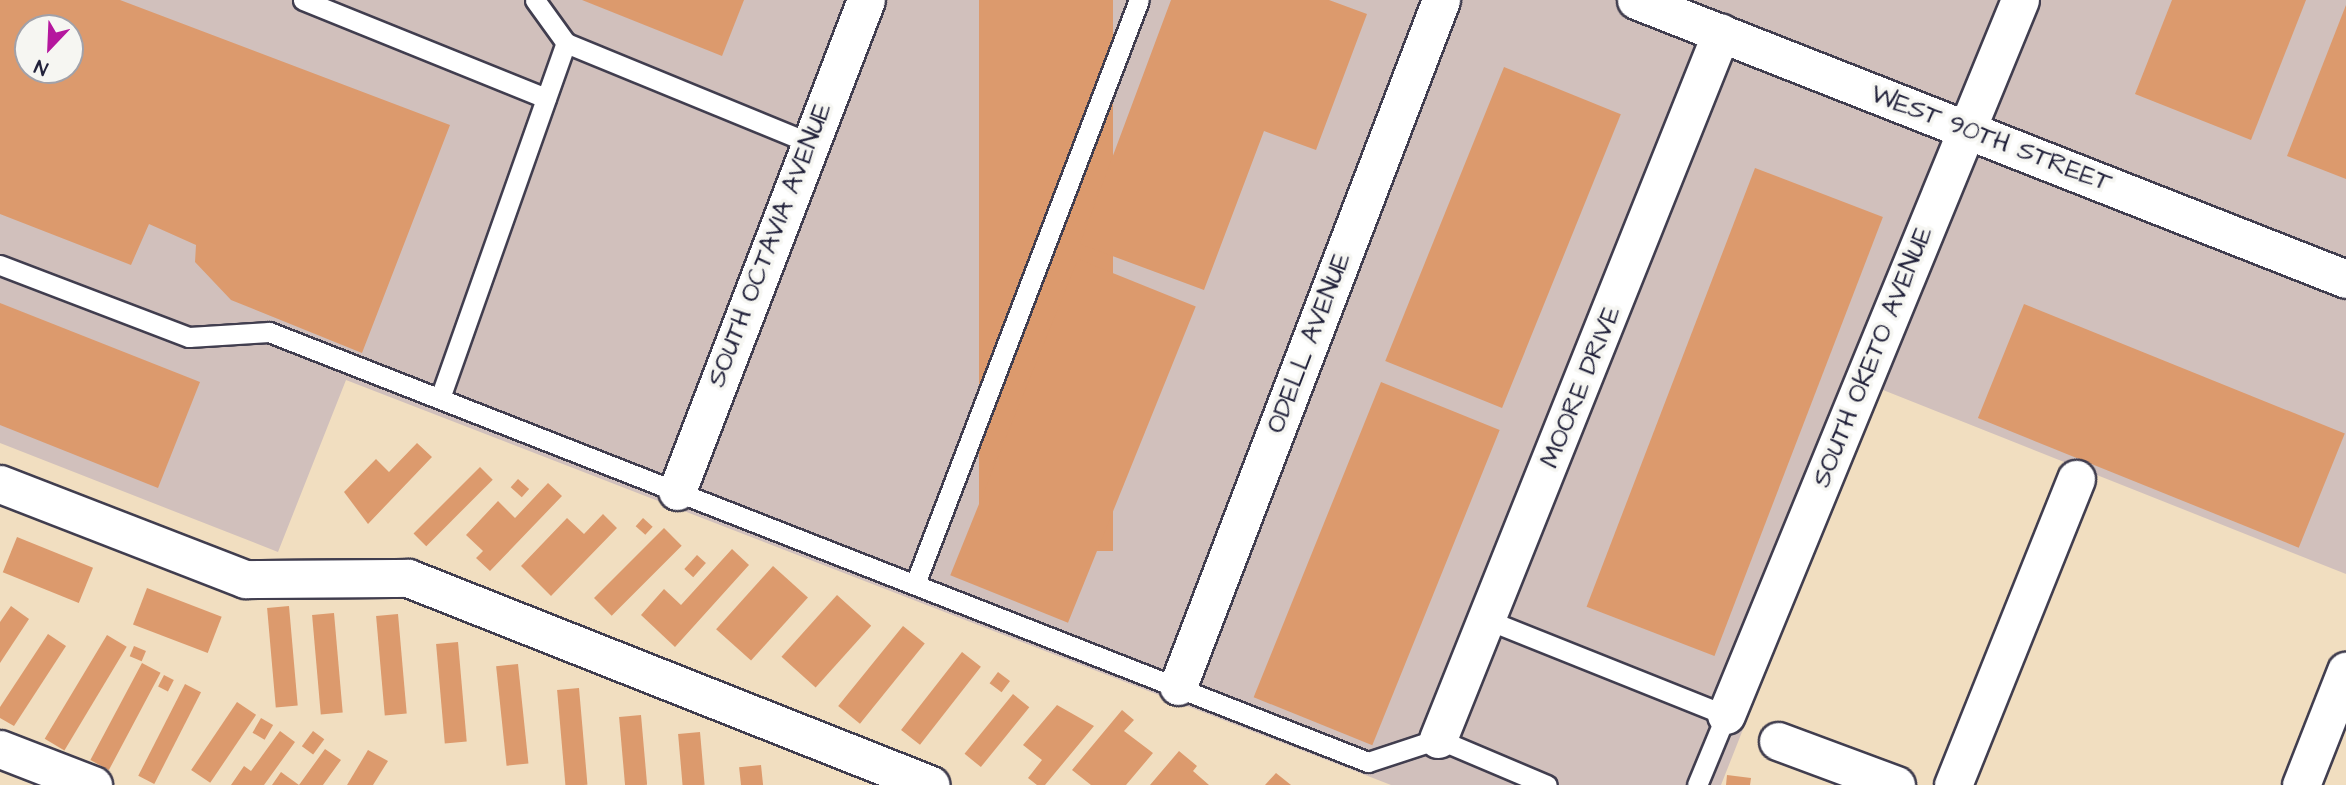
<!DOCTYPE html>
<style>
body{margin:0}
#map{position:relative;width:2346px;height:785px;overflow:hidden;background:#f1dec0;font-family:"Architects Daughter",sans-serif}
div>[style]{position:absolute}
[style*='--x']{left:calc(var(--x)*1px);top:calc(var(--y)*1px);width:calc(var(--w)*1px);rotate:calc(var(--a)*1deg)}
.industrial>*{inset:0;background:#d1c0bc}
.building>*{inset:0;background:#dc9a6d;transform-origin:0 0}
.roads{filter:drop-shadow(2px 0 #413e4f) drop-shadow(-2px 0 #413e4f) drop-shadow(0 2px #413e4f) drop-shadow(0 -2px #413e4f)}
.service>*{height:19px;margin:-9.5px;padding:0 9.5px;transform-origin:9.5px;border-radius:9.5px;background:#fff}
.minor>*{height:37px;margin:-18.5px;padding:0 18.5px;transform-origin:18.5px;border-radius:18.5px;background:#fff}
span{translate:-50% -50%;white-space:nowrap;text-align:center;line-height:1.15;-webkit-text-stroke:7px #f6f6f2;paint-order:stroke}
.street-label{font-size:26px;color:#22223b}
.north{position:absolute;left:14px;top:14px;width:70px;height:70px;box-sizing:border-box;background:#f6f6f2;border:2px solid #a1a1a9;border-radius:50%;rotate:203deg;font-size:19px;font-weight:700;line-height:28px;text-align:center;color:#22223b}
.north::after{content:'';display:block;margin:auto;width:24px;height:32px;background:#b5179e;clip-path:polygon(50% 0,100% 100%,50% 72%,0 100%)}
</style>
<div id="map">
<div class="industrial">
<div style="clip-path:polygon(evenodd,0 0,2346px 0,2346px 574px,1878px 388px,1721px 785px,1391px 785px,346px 380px,278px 552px,0 443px,0 0,28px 28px,70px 28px,70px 70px,28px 70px,28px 28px)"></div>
</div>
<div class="building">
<div style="clip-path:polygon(evenodd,0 0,120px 0,450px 125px,362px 353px,231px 300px,195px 262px,196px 245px,149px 224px,131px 265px,0 214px,0 0,28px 28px,70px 28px,70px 70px,28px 70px,28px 28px)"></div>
<div style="clip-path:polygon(582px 0,744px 0,722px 56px)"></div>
<div style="left:979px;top:0;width:134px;height:551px"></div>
<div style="clip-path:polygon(1171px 0,1329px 0,1367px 14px,1316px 150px,1264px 131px,1204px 290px,1080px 244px)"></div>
<div style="clip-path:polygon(2172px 0,2306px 0,2251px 140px,2135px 94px)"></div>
<div style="clip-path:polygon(2346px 5px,2346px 179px,2287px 156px)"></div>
<div style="left:1504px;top:67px;width:126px;height:317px;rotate:22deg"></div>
<div style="left:1755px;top:168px;width:137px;height:470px;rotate:21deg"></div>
<div style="left:1078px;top:259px;width:127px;height:341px;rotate:22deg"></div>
<div style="clip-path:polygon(0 303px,200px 382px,158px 488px,0 425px)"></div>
<div style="left:2024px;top:304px;width:346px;height:123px;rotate:22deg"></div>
<div style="left:1381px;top:382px;width:128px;height:340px;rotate:22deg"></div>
<div style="clip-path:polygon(417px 443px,432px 457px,368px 524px,344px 492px,376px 459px,389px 472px)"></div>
<div style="left:480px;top:467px;width:18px;height:94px;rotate:45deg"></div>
<div style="left:518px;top:479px;width:15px;height:11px;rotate:42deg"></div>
<div style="clip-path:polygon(548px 483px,562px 496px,490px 571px,476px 558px,483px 551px,466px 535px,498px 501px,515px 518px)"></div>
<div style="clip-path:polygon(603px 514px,617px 528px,551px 596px,521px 566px,567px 518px,584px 534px)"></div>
<div style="left:643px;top:518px;width:13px;height:11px;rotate:42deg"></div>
<div style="left:664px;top:528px;width:25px;height:99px;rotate:45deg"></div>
<div style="left:17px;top:537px;width:82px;height:38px;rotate:22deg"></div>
<div style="clip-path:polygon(732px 549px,749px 565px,675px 647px,641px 615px,664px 589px,681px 605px)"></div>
<div style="left:697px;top:555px;width:12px;height:19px;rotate:42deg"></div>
<div style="left:773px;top:566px;width:47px;height:85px;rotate:42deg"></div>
<div style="left:147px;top:588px;width:80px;height:39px;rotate:21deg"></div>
<div style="left:837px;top:595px;width:46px;height:83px;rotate:42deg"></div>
<div style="clip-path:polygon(11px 606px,29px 619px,0 663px,0 622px)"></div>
<div style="left:289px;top:606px;width:100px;height:22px;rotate:85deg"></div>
<div style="left:334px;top:613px;width:100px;height:22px;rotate:85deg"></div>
<div style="left:398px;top:614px;width:100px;height:22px;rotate:85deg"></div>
<div style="left:903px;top:626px;width:28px;height:103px;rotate:39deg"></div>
<div style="clip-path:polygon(48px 634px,66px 646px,14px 726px,0 718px,0 707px)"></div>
<div style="left:107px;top:635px;width:23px;height:121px;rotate:31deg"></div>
<div style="left:458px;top:642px;width:100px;height:22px;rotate:85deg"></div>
<div style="left:134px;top:646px;width:13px;height:11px;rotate:23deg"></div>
<div style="left:962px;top:652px;width:24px;height:99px;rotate:38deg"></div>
<div style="left:142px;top:663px;width:21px;height:110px;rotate:28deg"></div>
<div style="left:518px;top:664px;width:100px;height:22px;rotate:84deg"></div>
<div style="left:998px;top:672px;width:15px;height:14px;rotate:37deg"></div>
<div style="left:164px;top:675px;width:11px;height:13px;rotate:27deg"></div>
<div style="left:185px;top:684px;width:18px;height:103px;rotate:27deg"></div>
<div style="left:579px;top:688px;width:97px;height:22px;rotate:85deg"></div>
<div style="left:1013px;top:694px;width:21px;height:77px;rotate:39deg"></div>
<div style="left:237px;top:702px;width:23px;height:82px;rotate:34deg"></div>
<div style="clip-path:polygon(1057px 705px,1094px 726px,1045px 785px,1037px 785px,1028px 778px,1042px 760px,1023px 745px)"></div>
<div style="clip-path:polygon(1122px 710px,1134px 720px,1124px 731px,1153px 753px,1126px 785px,1091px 785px,1072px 770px)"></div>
<div style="left:641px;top:715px;width:70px;height:22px;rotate:85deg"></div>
<div style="left:261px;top:718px;width:14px;height:17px;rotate:30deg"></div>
<div style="clip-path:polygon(280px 731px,295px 742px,264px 785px,231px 785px,244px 766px,251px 771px)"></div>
<div style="left:313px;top:731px;width:14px;height:19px;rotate:36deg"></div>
<div style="left:700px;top:732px;width:53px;height:22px;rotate:85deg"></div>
<div style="clip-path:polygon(325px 749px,341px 760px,323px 785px,272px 785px,281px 772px,299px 785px)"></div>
<div style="clip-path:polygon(368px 750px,388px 761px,373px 785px,347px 785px)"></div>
<div style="clip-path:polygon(1179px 751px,1197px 766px,1193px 771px,1209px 785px,1150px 785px)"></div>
<div style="left:761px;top:765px;width:20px;height:22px;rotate:84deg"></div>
<div style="clip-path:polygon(1276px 773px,1291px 785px,1265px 785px)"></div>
<div style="clip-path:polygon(1727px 775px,1751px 778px,1750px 785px,1726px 785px)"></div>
</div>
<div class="roads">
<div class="service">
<div style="--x:303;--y:0;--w:262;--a:22"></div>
<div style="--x:535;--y:0;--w:53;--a:54.2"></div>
<div style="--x:0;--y:265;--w:202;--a:20.9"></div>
<div style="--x:189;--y:337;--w:80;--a:-3.6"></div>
<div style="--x:269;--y:332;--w:1180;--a:21.37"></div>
<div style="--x:1368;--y:762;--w:74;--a:-18.2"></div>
<div style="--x:1438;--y:739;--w:118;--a:22.9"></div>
<div style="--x:440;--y:398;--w:377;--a:-70.5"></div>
<div style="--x:566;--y:43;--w:264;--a:22.3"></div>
<div style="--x:915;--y:584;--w:625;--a:-69.02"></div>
<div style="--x:1488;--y:620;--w:256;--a:21.8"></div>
<div style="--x:1726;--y:715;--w:76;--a:112.5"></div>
</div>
<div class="minor">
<div style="--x:1636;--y:0;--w:763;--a:21.45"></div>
<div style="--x:0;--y:484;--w:263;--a:21.2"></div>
<div style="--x:245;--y:579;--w:163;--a:-0.4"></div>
<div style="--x:408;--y:578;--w:562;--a:21.59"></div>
<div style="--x:677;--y:491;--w:526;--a:-68.95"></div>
<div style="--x:1178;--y:686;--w:735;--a:-69.02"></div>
<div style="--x:1726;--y:715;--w:773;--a:-67.65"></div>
<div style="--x:1438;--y:739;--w:761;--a:-68.16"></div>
<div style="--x:1778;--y:741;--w:126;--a:20.4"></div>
<div style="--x:0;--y:749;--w:100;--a:21.2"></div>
<div style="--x:1953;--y:785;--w:330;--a:-68.1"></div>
<div style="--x:2301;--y:785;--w:123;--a:-68.5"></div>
</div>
</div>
<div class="street-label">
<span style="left:1991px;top:139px;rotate:21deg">WEST 90TH STREET</span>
<span style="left:770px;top:245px;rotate:-69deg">SOUTH OCTAVIA AVENUE</span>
<span style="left:1309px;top:343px;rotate:-69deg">ODELL AVENUE</span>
<span style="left:1873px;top:357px;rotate:-68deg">SOUTH OKETO AVENUE</span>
<span style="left:1581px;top:387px;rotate:-68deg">MOORE DRIVE</span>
</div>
<div class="north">N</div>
</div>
